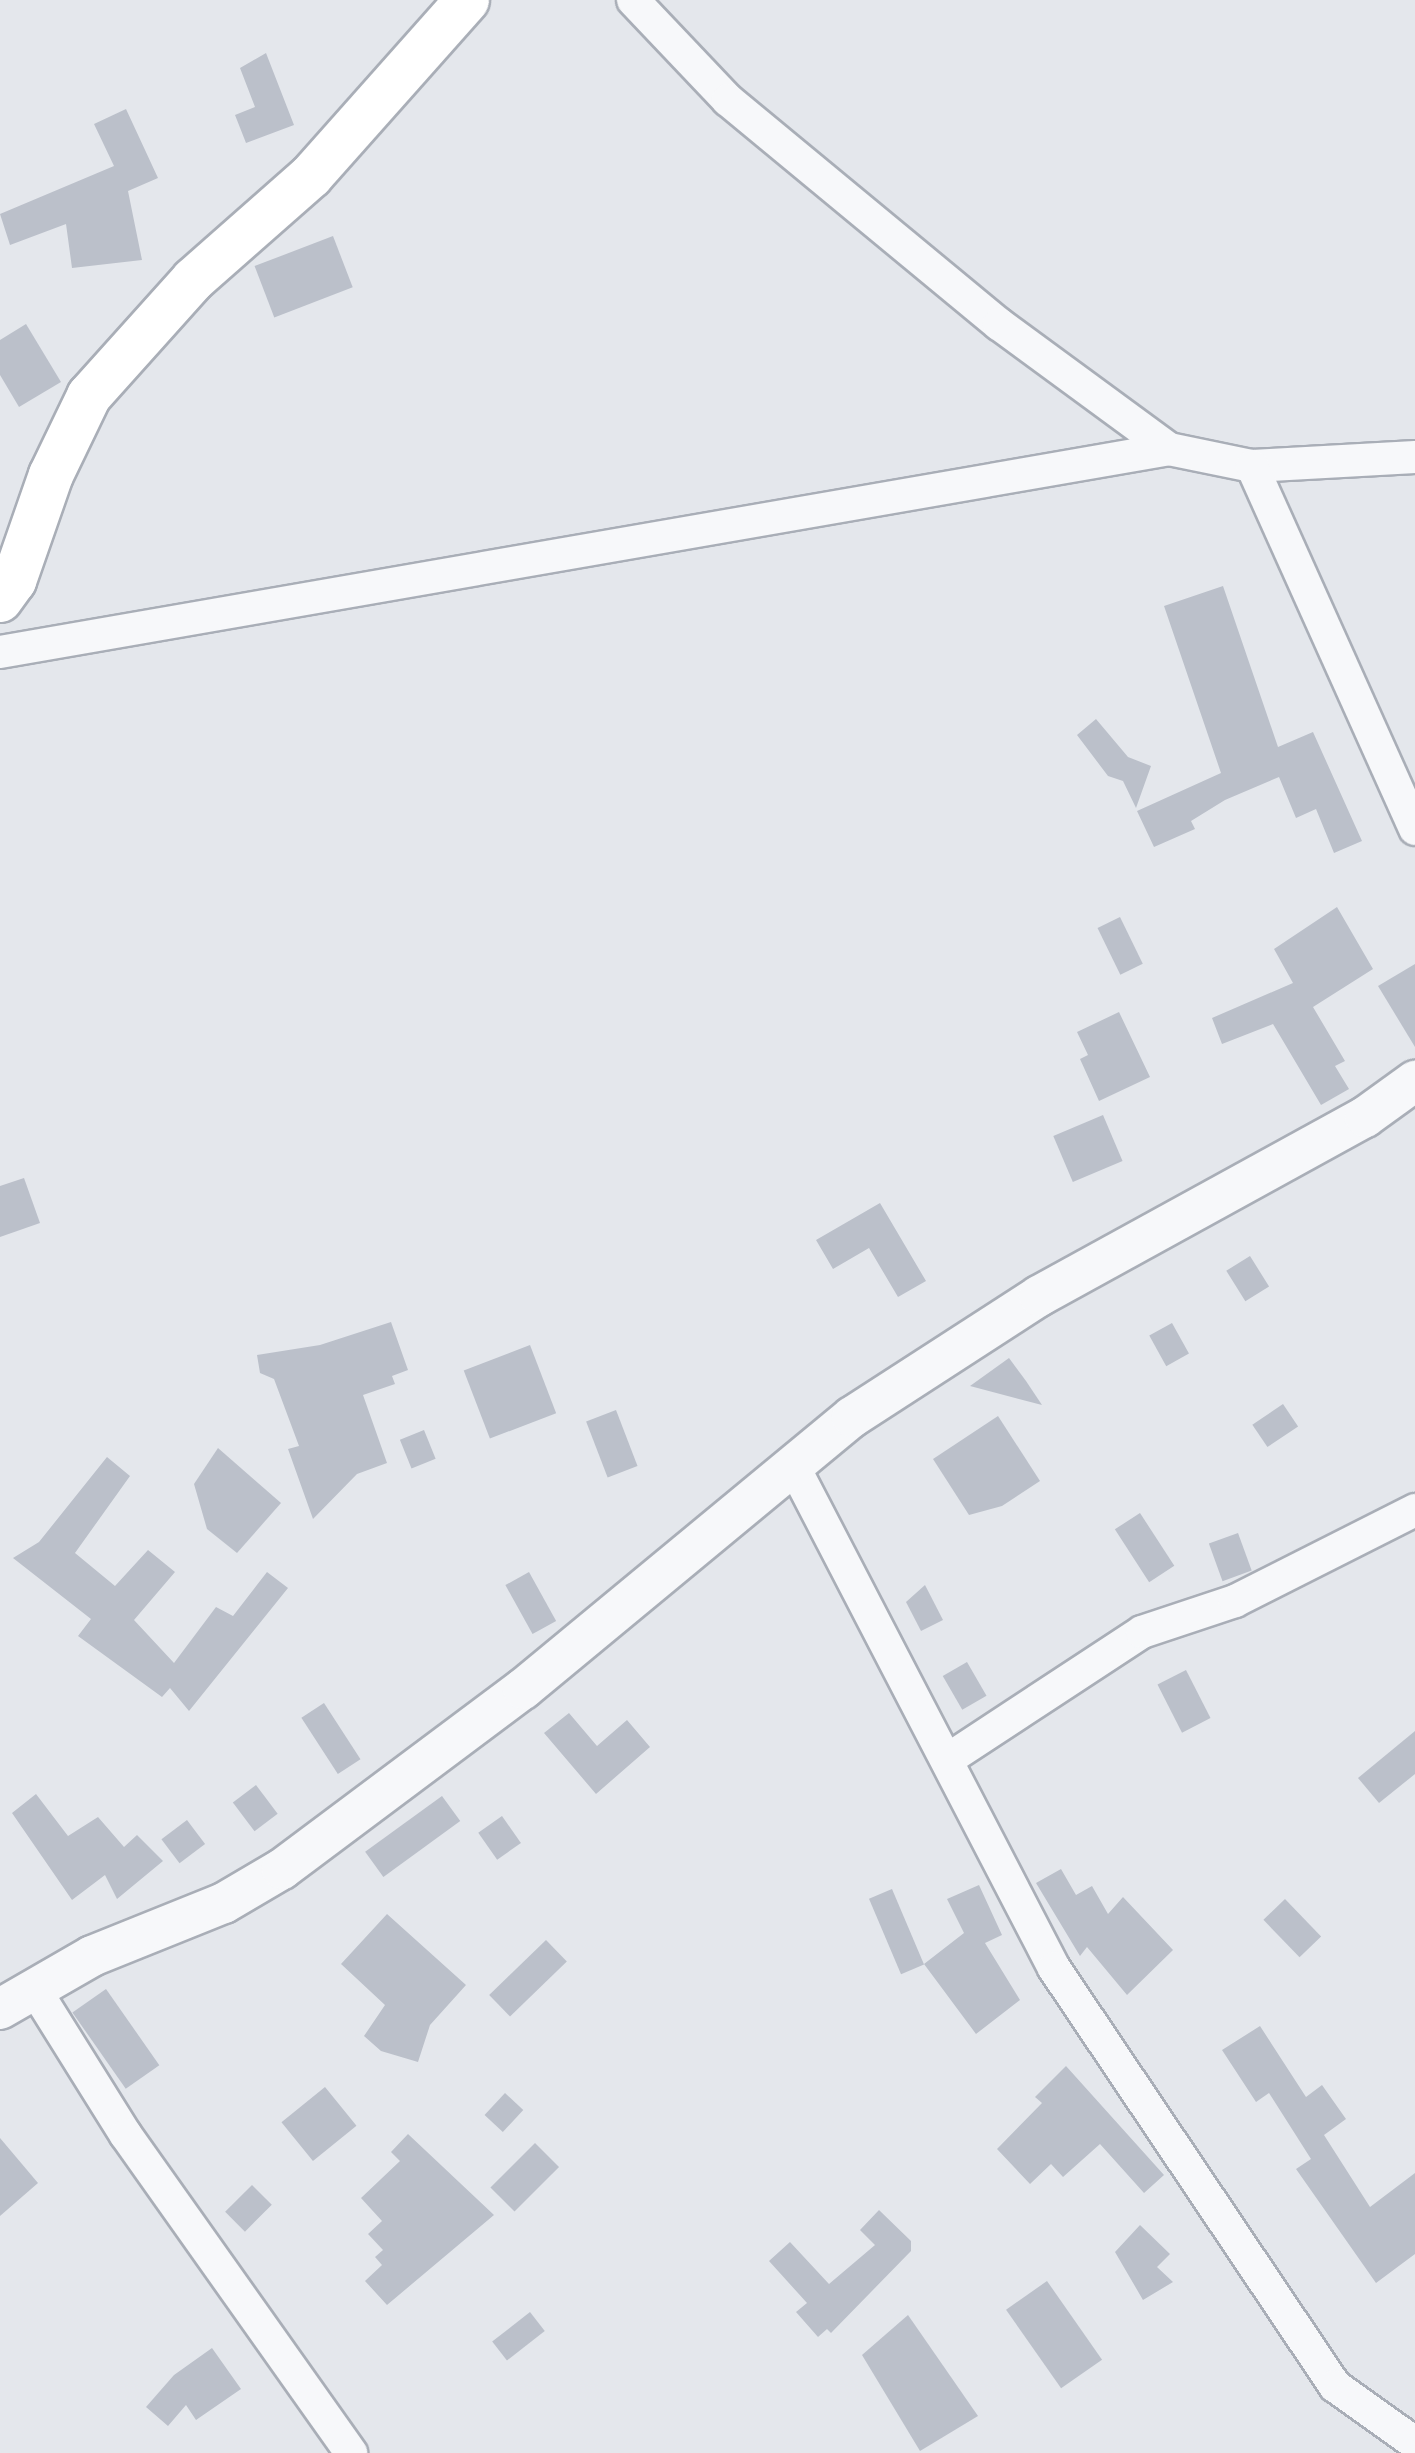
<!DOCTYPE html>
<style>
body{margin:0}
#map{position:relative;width:1415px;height:2453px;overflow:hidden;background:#e4e7ec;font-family:Poppins,sans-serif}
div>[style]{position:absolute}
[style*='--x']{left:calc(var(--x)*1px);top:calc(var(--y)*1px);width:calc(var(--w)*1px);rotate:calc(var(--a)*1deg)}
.building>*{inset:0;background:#bbc0ca;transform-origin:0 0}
.roads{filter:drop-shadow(2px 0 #a9aeb7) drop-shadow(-2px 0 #a9aeb7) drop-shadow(0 2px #a9aeb7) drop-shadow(0 -2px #a9aeb7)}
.minor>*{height:32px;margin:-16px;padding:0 16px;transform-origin:16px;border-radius:16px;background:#f7f8fa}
.tertiary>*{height:40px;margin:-20px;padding:0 20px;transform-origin:20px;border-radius:20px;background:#f7f8fa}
.primary>*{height:44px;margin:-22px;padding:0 22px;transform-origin:22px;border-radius:22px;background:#fff}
span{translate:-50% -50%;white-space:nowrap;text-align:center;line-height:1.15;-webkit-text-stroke:6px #f4f6f9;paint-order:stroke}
</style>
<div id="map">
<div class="building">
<div style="clip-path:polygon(266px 53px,294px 125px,246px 143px,235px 115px,255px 107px,240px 68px)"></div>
<div style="clip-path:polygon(126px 109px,158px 178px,128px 191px,142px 260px,72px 268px,66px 224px,10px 245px,0 214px,114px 166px,94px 124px)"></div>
<div style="left:333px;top:236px;width:55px;height:84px;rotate:69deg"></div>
<div style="clip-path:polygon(26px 324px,61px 382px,19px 407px,0 375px,0 340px)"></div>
<div style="clip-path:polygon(1223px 586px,1278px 747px,1313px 732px,1362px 841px,1334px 853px,1316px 809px,1296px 818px,1279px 777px,1225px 800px,1191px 821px,1195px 829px,1154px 847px,1137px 811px,1221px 773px,1164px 606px)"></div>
<div style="clip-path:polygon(1096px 719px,1128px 757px,1151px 766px,1136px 808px,1123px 781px,1108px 776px,1077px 735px)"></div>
<div style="clip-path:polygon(1337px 907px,1373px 969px,1313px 1007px,1345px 1061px,1335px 1066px,1349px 1089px,1321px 1105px,1273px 1024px,1222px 1044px,1212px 1018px,1293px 983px,1274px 949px)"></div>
<div style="left:1120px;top:917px;width:52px;height:25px;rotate:64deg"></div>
<div style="clip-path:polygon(1415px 964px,1415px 1047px,1378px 986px)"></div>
<div style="clip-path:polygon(1119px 1012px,1150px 1077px,1099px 1101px,1080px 1059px,1088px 1055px,1077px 1032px)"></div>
<div style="left:1103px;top:1115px;width:50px;height:54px;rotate:67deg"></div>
<div style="clip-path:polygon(24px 1178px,40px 1223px,0 1237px,0 1186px)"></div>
<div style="clip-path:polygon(880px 1203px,926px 1281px,898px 1297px,869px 1248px,833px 1269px,816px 1240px)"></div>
<div style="left:1250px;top:1256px;width:36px;height:28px;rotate:58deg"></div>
<div style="clip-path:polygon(391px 1322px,408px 1370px,392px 1376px,395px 1384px,363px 1395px,387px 1463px,357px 1474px,313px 1519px,288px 1449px,299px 1446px,274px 1379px,260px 1373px,257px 1355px,320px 1345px)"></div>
<div style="left:1172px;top:1323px;width:35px;height:26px;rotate:61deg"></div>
<div style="left:530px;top:1345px;width:73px;height:71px;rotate:69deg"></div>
<div style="clip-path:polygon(1009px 1358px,1026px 1381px,1042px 1405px,970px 1386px)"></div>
<div style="left:1283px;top:1404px;width:27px;height:37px;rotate:56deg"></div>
<div style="left:616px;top:1410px;width:60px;height:32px;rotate:69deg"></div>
<div style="clip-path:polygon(998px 1416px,1040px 1481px,1002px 1506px,969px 1515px,933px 1459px)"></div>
<div style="left:424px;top:1430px;width:31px;height:26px;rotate:68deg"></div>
<div style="clip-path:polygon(218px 1448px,281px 1503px,237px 1553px,207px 1529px,194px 1484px)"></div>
<div style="clip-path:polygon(107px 1457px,130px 1476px,75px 1553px,115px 1586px,148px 1550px,175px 1572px,134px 1620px,174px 1663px,216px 1607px,233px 1616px,267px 1572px,288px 1588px,189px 1711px,170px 1688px,162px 1697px,78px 1636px,91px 1619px,13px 1558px,39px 1542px)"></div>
<div style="left:1140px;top:1513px;width:63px;height:30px;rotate:57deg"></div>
<div style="left:1238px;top:1533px;width:40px;height:31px;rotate:70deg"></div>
<div style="left:529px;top:1572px;width:56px;height:27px;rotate:61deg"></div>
<div style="clip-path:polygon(925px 1585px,943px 1620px,921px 1631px,906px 1602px)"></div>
<div style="left:967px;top:1662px;width:39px;height:28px;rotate:60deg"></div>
<div style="left:1186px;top:1670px;width:54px;height:32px;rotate:63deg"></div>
<div style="left:324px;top:1703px;width:67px;height:27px;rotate:57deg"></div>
<div style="clip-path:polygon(569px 1713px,597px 1746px,627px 1720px,650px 1747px,596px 1794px,544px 1733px)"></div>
<div style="clip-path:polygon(1415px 1731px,1415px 1774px,1379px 1803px,1358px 1778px)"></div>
<div style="left:256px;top:1785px;width:36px;height:29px;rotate:53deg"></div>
<div style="clip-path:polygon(36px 1794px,68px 1836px,98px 1817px,124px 1847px,137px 1835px,163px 1861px,117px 1899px,105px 1875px,72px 1900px,12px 1813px)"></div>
<div style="left:442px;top:1796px;width:31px;height:95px;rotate:54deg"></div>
<div style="left:502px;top:1816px;width:33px;height:29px;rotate:55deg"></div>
<div style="left:187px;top:1820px;width:30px;height:32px;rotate:53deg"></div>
<div style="clip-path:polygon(1061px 1869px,1076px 1895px,1092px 1886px,1108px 1914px,1123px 1897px,1173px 1950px,1127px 1995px,1087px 1947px,1080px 1956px,1036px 1883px)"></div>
<div style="clip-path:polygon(979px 1885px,1002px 1935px,985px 1943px,1020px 2000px,976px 2034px,924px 1964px,964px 1933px,947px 1899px)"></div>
<div style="left:892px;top:1889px;width:82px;height:25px;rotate:67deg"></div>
<div style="left:1285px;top:1899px;width:52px;height:30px;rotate:46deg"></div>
<div style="clip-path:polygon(387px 1914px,466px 1985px,430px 2025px,418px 2062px,381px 2051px,364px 2036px,385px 2005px,341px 1964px)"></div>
<div style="left:546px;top:1940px;width:30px;height:79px;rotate:46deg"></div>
<div style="left:106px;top:1989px;width:93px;height:41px;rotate:55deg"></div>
<div style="clip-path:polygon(1260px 2026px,1306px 2097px,1322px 2085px,1346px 2119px,1324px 2135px,1370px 2207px,1415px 2173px,1415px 2254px,1376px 2283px,1296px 2169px,1311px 2159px,1269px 2093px,1256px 2102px,1222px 2050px)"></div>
<div style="clip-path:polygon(1066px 2066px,1164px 2175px,1144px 2193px,1100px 2144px,1063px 2177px,1051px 2164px,1030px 2184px,997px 2149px,1042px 2103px,1035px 2097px)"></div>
<div style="left:325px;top:2087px;width:50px;height:56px;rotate:51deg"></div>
<div style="left:505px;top:2093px;width:25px;height:30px;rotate:43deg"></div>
<div style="clip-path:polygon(408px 2134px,494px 2215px,387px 2305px,365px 2281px,382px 2265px,375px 2257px,383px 2250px,368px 2234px,382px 2221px,361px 2198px,400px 2161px,391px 2152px)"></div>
<div style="clip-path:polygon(0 2138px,38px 2183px,0 2216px)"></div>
<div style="left:535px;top:2143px;width:34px;height:63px;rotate:45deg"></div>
<div style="left:252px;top:2185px;width:28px;height:38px;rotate:45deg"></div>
<div style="clip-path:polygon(879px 2210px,911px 2241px,911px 2251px,831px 2333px,827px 2329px,818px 2337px,796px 2312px,807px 2303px,769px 2261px,790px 2242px,829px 2284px,875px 2245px,860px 2230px)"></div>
<div style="clip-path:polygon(1140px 2225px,1170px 2254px,1157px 2267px,1173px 2282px,1143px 2300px,1115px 2252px)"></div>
<div style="left:1047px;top:2281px;width:96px;height:50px;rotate:55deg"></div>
<div style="left:530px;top:2312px;width:24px;height:48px;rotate:52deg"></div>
<div style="clip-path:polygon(908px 2315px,978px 2416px,920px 2451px,862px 2355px)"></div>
<div style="clip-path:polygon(212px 2348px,241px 2389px,196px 2420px,186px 2405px,168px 2426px,146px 2407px,174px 2375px)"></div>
</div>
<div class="roads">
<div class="minor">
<div style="--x:633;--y:0;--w:138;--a:46.5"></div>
<div style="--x:728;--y:100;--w:352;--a:39.6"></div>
<div style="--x:999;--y:324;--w:211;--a:36.3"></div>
<div style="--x:1169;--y:449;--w:85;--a:11.6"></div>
<div style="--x:1415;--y:457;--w:163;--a:176.8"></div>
<div style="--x:1252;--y:466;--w:398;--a:65.8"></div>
<div style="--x:0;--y:652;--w:1186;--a:-9.85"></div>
<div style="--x:795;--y:1469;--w:562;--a:62.57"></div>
<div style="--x:1054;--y:1968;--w:504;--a:56.09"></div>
<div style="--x:1335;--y:2386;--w:98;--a:35.5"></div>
<div style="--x:947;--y:1760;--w:233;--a:-33.3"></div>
<div style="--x:1142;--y:1632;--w:98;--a:-18.4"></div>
<div style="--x:1235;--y:1601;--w:202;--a:-26.8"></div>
<div style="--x:34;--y:1988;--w:173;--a:58"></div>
<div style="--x:126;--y:2135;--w:390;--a:54.7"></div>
</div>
<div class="tertiary">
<div style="--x:0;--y:2009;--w:106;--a:-29.9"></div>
<div style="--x:92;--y:1956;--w:142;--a:-21.9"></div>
<div style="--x:224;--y:1903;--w:67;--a:-30.4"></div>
<div style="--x:282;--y:1869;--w:301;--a:-36.8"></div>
<div style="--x:523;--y:1689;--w:427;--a:-39.6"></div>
<div style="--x:852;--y:1417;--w:223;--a:-32.9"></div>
<div style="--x:1039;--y:1296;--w:372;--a:-28.8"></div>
<div style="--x:1365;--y:1117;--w:62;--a:-35.8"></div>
</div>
<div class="primary">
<div style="--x:0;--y:600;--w:24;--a:-54"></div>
<div style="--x:14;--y:581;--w:112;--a:-70.8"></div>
<div style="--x:51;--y:475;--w:88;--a:-64.3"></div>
<div style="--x:89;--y:396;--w:156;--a:-48.1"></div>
<div style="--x:193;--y:280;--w:157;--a:-41.4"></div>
<div style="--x:311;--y:176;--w:235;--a:-48.4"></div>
</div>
</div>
</div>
